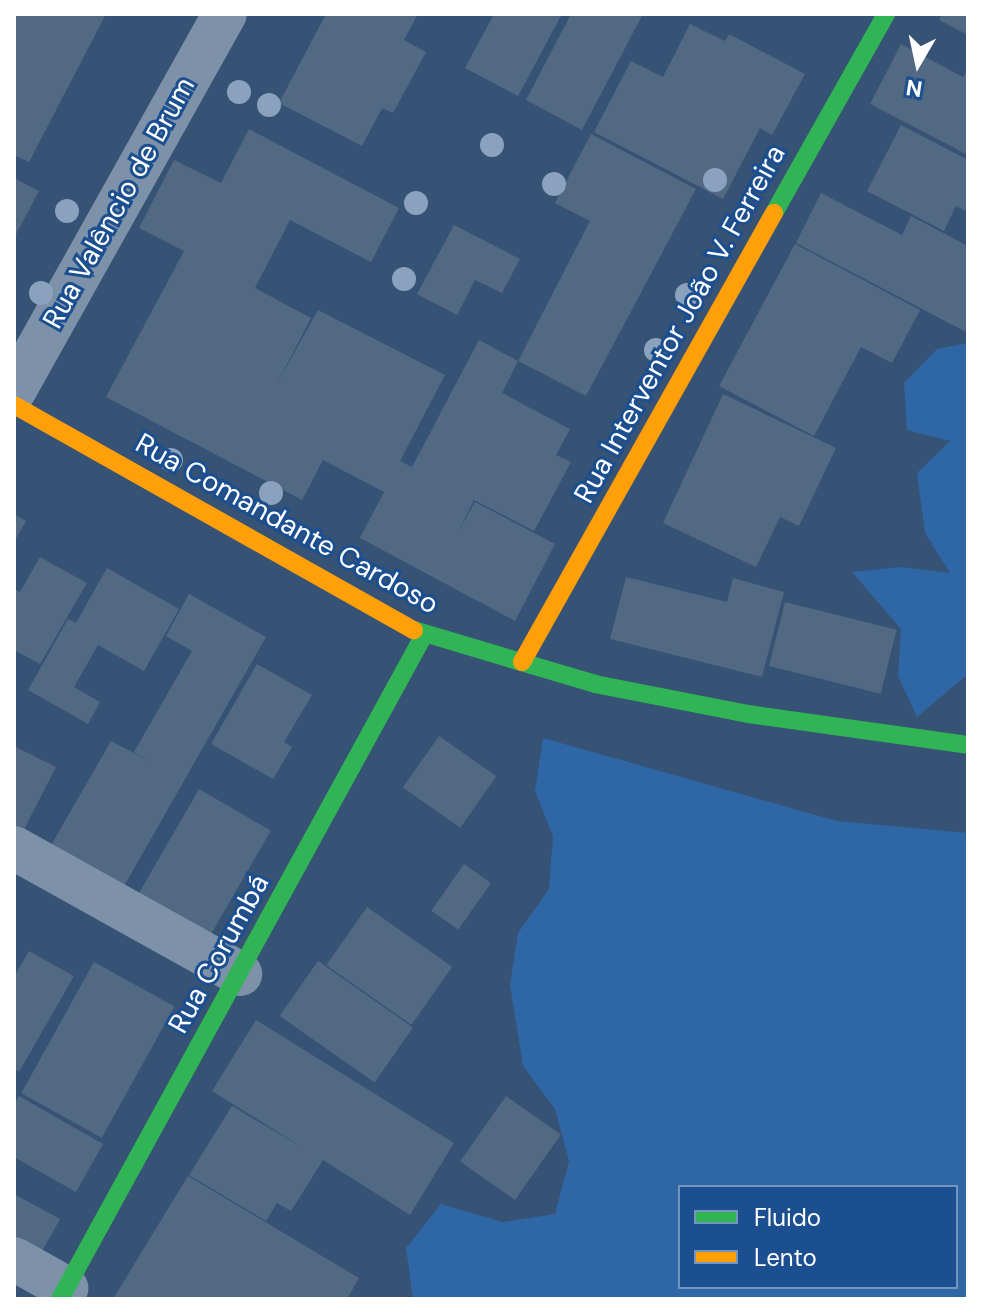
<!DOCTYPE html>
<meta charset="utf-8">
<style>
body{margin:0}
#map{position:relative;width:982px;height:1313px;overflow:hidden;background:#365274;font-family:"DM Sans",sans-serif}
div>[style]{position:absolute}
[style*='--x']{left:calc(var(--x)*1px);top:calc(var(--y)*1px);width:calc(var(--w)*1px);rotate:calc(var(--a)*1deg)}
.green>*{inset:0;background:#2f66a5}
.building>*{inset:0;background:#526984;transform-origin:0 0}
.street>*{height:44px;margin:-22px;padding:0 22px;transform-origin:22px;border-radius:22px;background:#7d92a8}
.fast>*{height:18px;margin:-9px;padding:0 9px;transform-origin:9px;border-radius:9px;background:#30b455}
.slow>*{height:18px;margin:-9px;padding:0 9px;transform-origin:9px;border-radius:9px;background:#ff9f0a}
.trees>*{width:24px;height:24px;margin:-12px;border-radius:50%;background:#8aa2be}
span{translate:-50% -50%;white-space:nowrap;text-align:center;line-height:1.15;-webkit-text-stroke:6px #1b4f8f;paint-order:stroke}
.street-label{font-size:28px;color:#fff}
.frame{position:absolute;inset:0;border:16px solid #fff;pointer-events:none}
.legend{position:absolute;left:678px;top:1185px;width:280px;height:104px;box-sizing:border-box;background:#1b4f8f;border:2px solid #7695bc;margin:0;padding:10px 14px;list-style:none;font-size:24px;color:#fff}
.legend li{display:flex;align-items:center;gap:16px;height:40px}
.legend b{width:40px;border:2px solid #7695bc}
.north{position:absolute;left:878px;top:24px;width:80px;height:80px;-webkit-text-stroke:6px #1b4f8f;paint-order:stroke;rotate:189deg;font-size:22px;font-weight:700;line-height:32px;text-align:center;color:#fff}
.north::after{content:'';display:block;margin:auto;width:28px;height:36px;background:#fff;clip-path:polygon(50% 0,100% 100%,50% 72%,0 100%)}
</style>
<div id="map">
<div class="green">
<div style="clip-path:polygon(968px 343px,968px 674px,917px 717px,898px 676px,901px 629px,852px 572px,900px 567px,950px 573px,925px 533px,917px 473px,950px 441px,907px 430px,904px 383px,937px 349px)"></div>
<div style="clip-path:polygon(evenodd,543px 738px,837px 821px,968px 833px,968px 1299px,413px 1299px,406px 1248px,441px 1204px,503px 1222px,555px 1214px,569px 1161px,555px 1109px,523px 1066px,510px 985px,518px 933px,549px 889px,553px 836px,535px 791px,543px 738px,680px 1187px,956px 1187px,956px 1287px,680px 1287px,680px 1187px)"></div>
</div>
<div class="building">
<div style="clip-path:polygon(14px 14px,106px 14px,29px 162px,14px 155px)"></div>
<div style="clip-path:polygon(326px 14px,418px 14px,404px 40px,426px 52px,393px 113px,382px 108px,362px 146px,279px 103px)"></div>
<div style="clip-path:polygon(494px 14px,562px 14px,518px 96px,465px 68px)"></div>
<div style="clip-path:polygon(571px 14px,643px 14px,582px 130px,526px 100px)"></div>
<div style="clip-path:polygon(942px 14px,968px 14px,968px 35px,939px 20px)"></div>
<div style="clip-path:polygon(690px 24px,725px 41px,729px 34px,805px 74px,772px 135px,760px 128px,723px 199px,594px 132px,631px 61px,663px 77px)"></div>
<div style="clip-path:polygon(901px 44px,963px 77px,968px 68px,968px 155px,870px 104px)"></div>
<div style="clip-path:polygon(901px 125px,968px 160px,968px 212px,956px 206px,944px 231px,867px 191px)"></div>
<div style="clip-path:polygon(249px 129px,399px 208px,371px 262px,290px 220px,255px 288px,311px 318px,275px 387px,318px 310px,445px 375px,400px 461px,412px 467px,479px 340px,518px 361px,502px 393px,570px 429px,556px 455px,571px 462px,534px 531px,474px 500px,457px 534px,475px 502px,555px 544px,515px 621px,360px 538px,384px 492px,323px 460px,302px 500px,106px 397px,184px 251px,139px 228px,174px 160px,221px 183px)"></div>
<div style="clip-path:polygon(591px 134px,696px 189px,586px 396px,518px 361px,590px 221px,555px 203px)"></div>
<div style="clip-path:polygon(14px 178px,39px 191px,14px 238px)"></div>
<div style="clip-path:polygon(821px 193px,902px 235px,911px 216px,968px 246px,968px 333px,796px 243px)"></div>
<div style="clip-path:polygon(454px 225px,520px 259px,502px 293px,475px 280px,457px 315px,417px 294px)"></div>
<div style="clip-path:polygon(795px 244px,920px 310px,892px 363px,861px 347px,814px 436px,719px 386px)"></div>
<div style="clip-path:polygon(723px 394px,836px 448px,799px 526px,780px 517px,756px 567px,663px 523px)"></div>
<div style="clip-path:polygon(14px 514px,26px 521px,14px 542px)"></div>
<div style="clip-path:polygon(40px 557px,87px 583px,40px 664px,14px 650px,14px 589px,20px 592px)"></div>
<div style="clip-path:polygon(107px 568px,179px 609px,144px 671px,98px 645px,74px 687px,100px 702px,88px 724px,28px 690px,68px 619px,76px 623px)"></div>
<div style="clip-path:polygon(626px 577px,727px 602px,733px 578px,784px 592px,762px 677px,610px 639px)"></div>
<div style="clip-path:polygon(189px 594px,266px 637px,115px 902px,42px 861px,111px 741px,152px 762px,134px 752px,192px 651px,166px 636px)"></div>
<div style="left:785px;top:602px;width:115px;height:66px;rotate:14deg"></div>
<div style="clip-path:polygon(257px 664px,312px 695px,284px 742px,292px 747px,273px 779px,211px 744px)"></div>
<div style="left:439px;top:736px;width:70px;height:63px;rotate:35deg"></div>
<div style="clip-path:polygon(14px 746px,56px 767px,16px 845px,14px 844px)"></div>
<div style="left:199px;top:789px;width:83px;height:139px;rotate:30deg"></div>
<div style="left:464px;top:864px;width:33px;height:57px;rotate:35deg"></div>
<div style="left:367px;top:907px;width:104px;height:71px;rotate:35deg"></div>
<div style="clip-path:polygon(29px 951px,74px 976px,19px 1072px,14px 1069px,14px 977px)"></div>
<div style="left:318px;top:961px;width:116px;height:67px;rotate:35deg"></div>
<div style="left:94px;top:962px;width:92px;height:150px;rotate:29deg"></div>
<div style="clip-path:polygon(256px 1020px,454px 1143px,410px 1215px,323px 1160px,291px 1211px,277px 1203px,266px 1221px,189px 1175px,232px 1106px,305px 1149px,212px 1091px)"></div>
<div style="clip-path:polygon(19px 1096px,103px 1144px,76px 1192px,14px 1157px,14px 1104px)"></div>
<div style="left:506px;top:1096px;width:67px;height:80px;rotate:35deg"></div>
<div style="clip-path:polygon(188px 1176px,359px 1278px,347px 1299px,113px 1299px)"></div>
<div style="clip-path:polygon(14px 1194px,60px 1219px,35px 1264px,14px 1253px)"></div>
</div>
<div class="street">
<div style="--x:14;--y:391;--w:432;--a:-60.8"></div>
<div style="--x:14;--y:848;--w:259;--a:29.1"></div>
<div style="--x:14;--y:1259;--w:60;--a:29.1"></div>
</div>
<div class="fast">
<div style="--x:774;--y:213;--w:228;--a:-60.6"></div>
<div style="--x:414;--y:630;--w:189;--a:16.6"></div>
<div style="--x:595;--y:684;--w:156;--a:11.1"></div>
<div style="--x:748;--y:714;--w:222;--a:8"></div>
<div style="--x:60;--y:1299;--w:757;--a:-61.27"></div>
</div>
<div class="slow">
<div style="--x:14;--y:405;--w:459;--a:29.4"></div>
<div style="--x:522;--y:662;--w:515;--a:-60.7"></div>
</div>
<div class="trees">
<div style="left:239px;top:92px"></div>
<div style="left:269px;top:105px"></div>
<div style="left:492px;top:145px"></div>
<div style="left:715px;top:180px"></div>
<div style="left:554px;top:184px"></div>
<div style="left:416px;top:203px"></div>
<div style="left:67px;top:211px"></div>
<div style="left:404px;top:279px"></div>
<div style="left:41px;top:293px"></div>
<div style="left:687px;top:295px"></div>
<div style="left:656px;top:350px"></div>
<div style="left:171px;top:460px"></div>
<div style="left:271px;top:493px"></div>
</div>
<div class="street-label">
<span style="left:119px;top:203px;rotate:-61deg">Rua Valêncio de Brum</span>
<span style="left:680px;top:324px;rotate:-61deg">Rua Interventor João V. Ferreira</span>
<span style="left:287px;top:524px;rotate:29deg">Rua Comandante Cardoso</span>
<span style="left:219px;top:954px;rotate:-61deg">Rua Corumbá</span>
</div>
<div class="frame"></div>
<ul class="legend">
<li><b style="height:10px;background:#30b455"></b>Fluido</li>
<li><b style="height:10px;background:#ff9f0a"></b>Lento</li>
</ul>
<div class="north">N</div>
</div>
